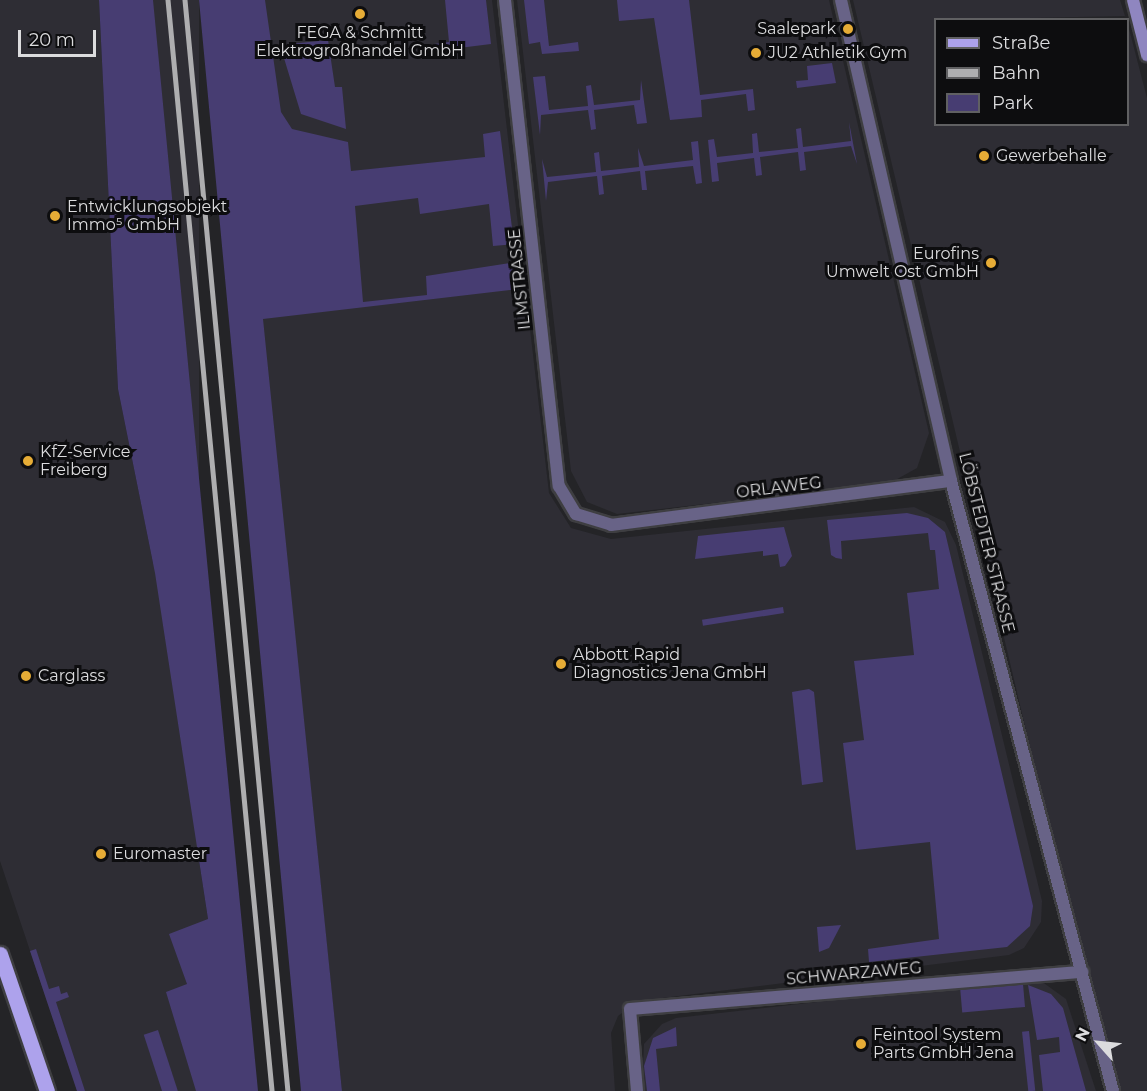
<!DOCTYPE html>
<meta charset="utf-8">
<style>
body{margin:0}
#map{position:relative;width:1147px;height:1091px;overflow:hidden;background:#242427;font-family:Montserrat,sans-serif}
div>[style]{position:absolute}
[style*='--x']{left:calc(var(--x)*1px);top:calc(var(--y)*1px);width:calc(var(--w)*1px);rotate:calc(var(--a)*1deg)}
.built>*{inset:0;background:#2e2d34;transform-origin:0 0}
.green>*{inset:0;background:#473d72;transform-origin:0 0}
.roads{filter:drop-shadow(2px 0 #3e3e41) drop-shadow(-2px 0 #3e3e41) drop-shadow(0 2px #3e3e41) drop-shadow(0 -2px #3e3e41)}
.street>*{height:12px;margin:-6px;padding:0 6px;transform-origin:6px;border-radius:6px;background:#686387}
.secondary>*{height:12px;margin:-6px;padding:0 6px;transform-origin:6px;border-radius:6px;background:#8f86c0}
.primary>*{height:15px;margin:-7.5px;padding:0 7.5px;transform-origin:7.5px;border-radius:7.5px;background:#ada2ec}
.rail>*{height:4.5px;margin:-2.25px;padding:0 2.25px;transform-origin:2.25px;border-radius:2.25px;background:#aeaeb0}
.dots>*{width:16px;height:16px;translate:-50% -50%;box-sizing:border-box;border:3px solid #0d0d0f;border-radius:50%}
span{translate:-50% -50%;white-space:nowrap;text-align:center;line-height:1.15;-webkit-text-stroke:6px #0d0d0f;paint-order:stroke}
.poi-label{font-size:16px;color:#dcdcde}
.right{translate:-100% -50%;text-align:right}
.left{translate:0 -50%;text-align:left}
.street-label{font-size:16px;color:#dcdcde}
.legend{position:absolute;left:934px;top:18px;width:195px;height:108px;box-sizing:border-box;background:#0d0d0f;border:2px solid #606062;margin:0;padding:8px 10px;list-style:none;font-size:18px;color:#dcdcde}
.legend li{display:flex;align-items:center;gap:12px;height:30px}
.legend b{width:30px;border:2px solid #606062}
.north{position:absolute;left:1069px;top:1013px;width:60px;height:60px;-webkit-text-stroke:4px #0d0d0f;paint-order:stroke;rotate:297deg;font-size:16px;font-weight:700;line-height:24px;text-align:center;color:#dcdcde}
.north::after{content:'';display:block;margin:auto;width:21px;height:27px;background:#dcdcde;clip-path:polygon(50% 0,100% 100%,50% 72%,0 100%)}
.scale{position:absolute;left:18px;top:30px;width:78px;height:27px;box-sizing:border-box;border:3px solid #dcdcde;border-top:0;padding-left:8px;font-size:18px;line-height:21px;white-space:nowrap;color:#dcdcde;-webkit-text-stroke:4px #0d0d0f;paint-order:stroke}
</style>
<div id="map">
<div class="built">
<div style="clip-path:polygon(0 0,99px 0,118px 389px,155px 573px,208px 919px,213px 1091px,77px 1091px,0 861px)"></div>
<div style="left:153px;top:0;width:46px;height:1096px"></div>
<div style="clip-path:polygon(228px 0,492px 0,549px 493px,571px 528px,611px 539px,914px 507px,945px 522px,956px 545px,1042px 901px,1041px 922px,1024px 948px,1009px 955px,638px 1001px,618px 1016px,611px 1033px,615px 1091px,342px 1091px)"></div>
<div style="clip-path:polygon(517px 0,829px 0,929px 433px,917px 468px,890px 483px,617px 514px,587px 502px,571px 471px)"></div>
<div style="clip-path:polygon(853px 0,1120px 0,1125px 16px,936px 20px,936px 124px,1128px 124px,1128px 25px,1147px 98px,1147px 1091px,1120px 1091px,1065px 895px)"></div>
<div style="clip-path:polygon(1018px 979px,1041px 981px,1066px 999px,1096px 1091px,642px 1091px,644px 1044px,662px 1024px,676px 1018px)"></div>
</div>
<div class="green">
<div style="clip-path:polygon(99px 0,153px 0,258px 1091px,196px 1091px,166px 992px,187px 984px,169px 934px,208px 919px,155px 573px,118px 389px)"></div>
<div style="clip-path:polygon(199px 0,265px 0,281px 112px,292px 129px,348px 142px,351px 171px,485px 157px,483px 134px,500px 131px,514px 244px,493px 246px,489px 204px,420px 214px,418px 198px,355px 206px,363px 302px,427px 295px,426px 276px,516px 262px,519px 289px,263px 319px,342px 1091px,301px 1091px)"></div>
<div style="clip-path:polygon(445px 0,486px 0,491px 44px,435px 51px,434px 44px,449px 42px)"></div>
<div style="clip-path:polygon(524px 0,544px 0,549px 46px,578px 42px,579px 51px,542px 54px,540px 42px,529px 44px)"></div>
<div style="clip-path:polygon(617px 0,689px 0,700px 95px,753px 89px,755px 110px,748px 111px,746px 94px,701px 100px,702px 117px,670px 120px,654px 18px,619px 21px)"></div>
<div style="clip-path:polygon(328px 40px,335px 87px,342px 87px,346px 129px,301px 114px,280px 45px)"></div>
<div style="clip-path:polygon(832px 63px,836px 83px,797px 88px,796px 81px,808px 80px,807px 66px)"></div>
<div style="clip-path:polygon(545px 76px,549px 110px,588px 106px,586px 86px,591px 85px,594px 105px,640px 100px,641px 80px,647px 123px,637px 124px,634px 105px,594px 110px,596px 129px,591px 130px,588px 110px,541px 115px,540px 135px,533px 77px)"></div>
<div style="clip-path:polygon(849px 122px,857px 164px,851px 146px,804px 152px,806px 170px,800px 171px,798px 152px,760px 157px,762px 175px,756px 176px,754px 158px,717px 163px,719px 181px,712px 182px,708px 140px,714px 139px,717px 157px,753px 153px,752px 134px,757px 133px,759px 152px,798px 148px,796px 129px,801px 128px,803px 147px,851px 141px)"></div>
<div style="clip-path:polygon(698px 141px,702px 183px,696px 184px,693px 166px,645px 171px,647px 190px,642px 190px,640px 171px,602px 176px,604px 194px,599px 195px,597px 176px,548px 182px,546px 201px,542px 159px,547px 177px,596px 172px,594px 153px,599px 152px,601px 171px,639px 167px,638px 148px,644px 166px,693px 160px,691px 142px)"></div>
<div style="clip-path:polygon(907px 513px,928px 518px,945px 532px,1033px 906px,1030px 926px,1007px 947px,869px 962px,868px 949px,939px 939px,930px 842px,856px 850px,843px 743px,864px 740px,854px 661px,914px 655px,907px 593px,939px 589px,935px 550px,930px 550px,928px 533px,841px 541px,842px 559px,836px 558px,831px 555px,827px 520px)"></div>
<div style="clip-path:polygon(784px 527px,792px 556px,785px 566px,780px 567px,778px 554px,763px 556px,763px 551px,695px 559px,698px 536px)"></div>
<div style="left:783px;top:607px;width:6px;height:82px;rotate:81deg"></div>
<div style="clip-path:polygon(809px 689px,814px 692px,823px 782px,802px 785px,792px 692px)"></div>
<div style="clip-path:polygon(841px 925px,829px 948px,819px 952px,817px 927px)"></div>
<div style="clip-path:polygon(36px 949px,49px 989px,59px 986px,61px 994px,67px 992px,69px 997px,56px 1002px,85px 1091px,77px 1091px,30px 951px)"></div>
<div style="left:1023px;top:984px;width:23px;height:63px;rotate:85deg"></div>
<div style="clip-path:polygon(1028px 985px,1051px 994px,1063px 1008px,1086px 1091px,1043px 1091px,1039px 1055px,1060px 1052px,1059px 1037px,1037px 1040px)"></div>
<div style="clip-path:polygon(676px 1027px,677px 1046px,656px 1049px,660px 1091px,647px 1091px,644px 1066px,653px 1038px)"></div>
<div style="left:158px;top:1030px;width:64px;height:15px;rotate:72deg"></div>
<div style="left:1029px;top:1031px;width:60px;height:7px;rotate:84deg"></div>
</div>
<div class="roads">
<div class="street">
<div style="--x:505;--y:0;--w:489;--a:83.7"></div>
<div style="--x:559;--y:486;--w:33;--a:59"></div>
<div style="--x:576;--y:514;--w:37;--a:17"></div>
<div style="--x:611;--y:525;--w:343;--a:-7.4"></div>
<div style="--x:841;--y:0;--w:493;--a:77.1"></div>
<div style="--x:951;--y:481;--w:631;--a:75.13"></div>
<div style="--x:637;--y:1091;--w:82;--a:-94.9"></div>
<div style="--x:630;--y:1009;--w:454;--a:-4.7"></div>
</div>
<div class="secondary">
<div style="--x:1133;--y:0;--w:57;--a:75.7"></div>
</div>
<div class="primary">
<div style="--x:0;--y:954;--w:145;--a:71.1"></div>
</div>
</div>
<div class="rail">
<div style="--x:168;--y:0;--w:1096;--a:84.55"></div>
<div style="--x:185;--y:0;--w:1096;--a:84.61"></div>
</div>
<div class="dots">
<div style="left:360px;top:14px;background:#e6ac36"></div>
<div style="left:848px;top:29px;background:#e6ac36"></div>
<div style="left:756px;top:53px;background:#e6ac36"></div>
<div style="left:984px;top:156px;background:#e6ac36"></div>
<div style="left:55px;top:216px;background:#e6ac36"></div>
<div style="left:991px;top:263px;background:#e6ac36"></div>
<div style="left:28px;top:461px;background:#e6ac36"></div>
<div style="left:561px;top:664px;background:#e6ac36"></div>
<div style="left:26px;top:676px;background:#e6ac36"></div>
<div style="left:101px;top:854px;background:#e6ac36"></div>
<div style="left:861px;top:1044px;background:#e6ac36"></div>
</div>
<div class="poi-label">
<span class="right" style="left:836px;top:29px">Saalepark</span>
<span style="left:360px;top:42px">FEGA &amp; Schmitt<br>Elektrogroßhandel GmbH</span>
<span class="left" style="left:768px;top:53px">JU2 Athletik Gym</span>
<span class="left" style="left:996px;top:156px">Gewerbehalle</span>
<span class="left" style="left:67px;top:216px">Entwicklungsobjekt<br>Immo⁵ GmbH</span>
<span class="right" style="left:979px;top:263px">Eurofins<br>Umwelt Ost GmbH</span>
<span class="left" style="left:40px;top:461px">KfZ-Service<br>Freiberg</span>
<span class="left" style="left:573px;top:664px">Abbott Rapid<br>Diagnostics Jena GmbH</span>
<span class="left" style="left:38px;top:676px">Carglass</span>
<span class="left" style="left:113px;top:854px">Euromaster</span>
<span class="left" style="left:873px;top:1044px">Feintool System<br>Parts GmbH Jena</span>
</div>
<div class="street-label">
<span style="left:520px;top:279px;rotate:-96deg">ILMSTRASSE</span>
<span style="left:779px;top:488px;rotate:-7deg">ORLAWEG</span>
<span style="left:986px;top:543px;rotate:76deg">LÖBSTEDTER STRASSE</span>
<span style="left:854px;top:974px;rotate:-5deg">SCHWARZAWEG</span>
</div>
<ul class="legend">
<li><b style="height:8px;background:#ada2ec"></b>Straße</li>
<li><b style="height:8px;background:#aeaeb0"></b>Bahn</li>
<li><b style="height:16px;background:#473d72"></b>Park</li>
</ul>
<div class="north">N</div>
<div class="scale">20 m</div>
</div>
